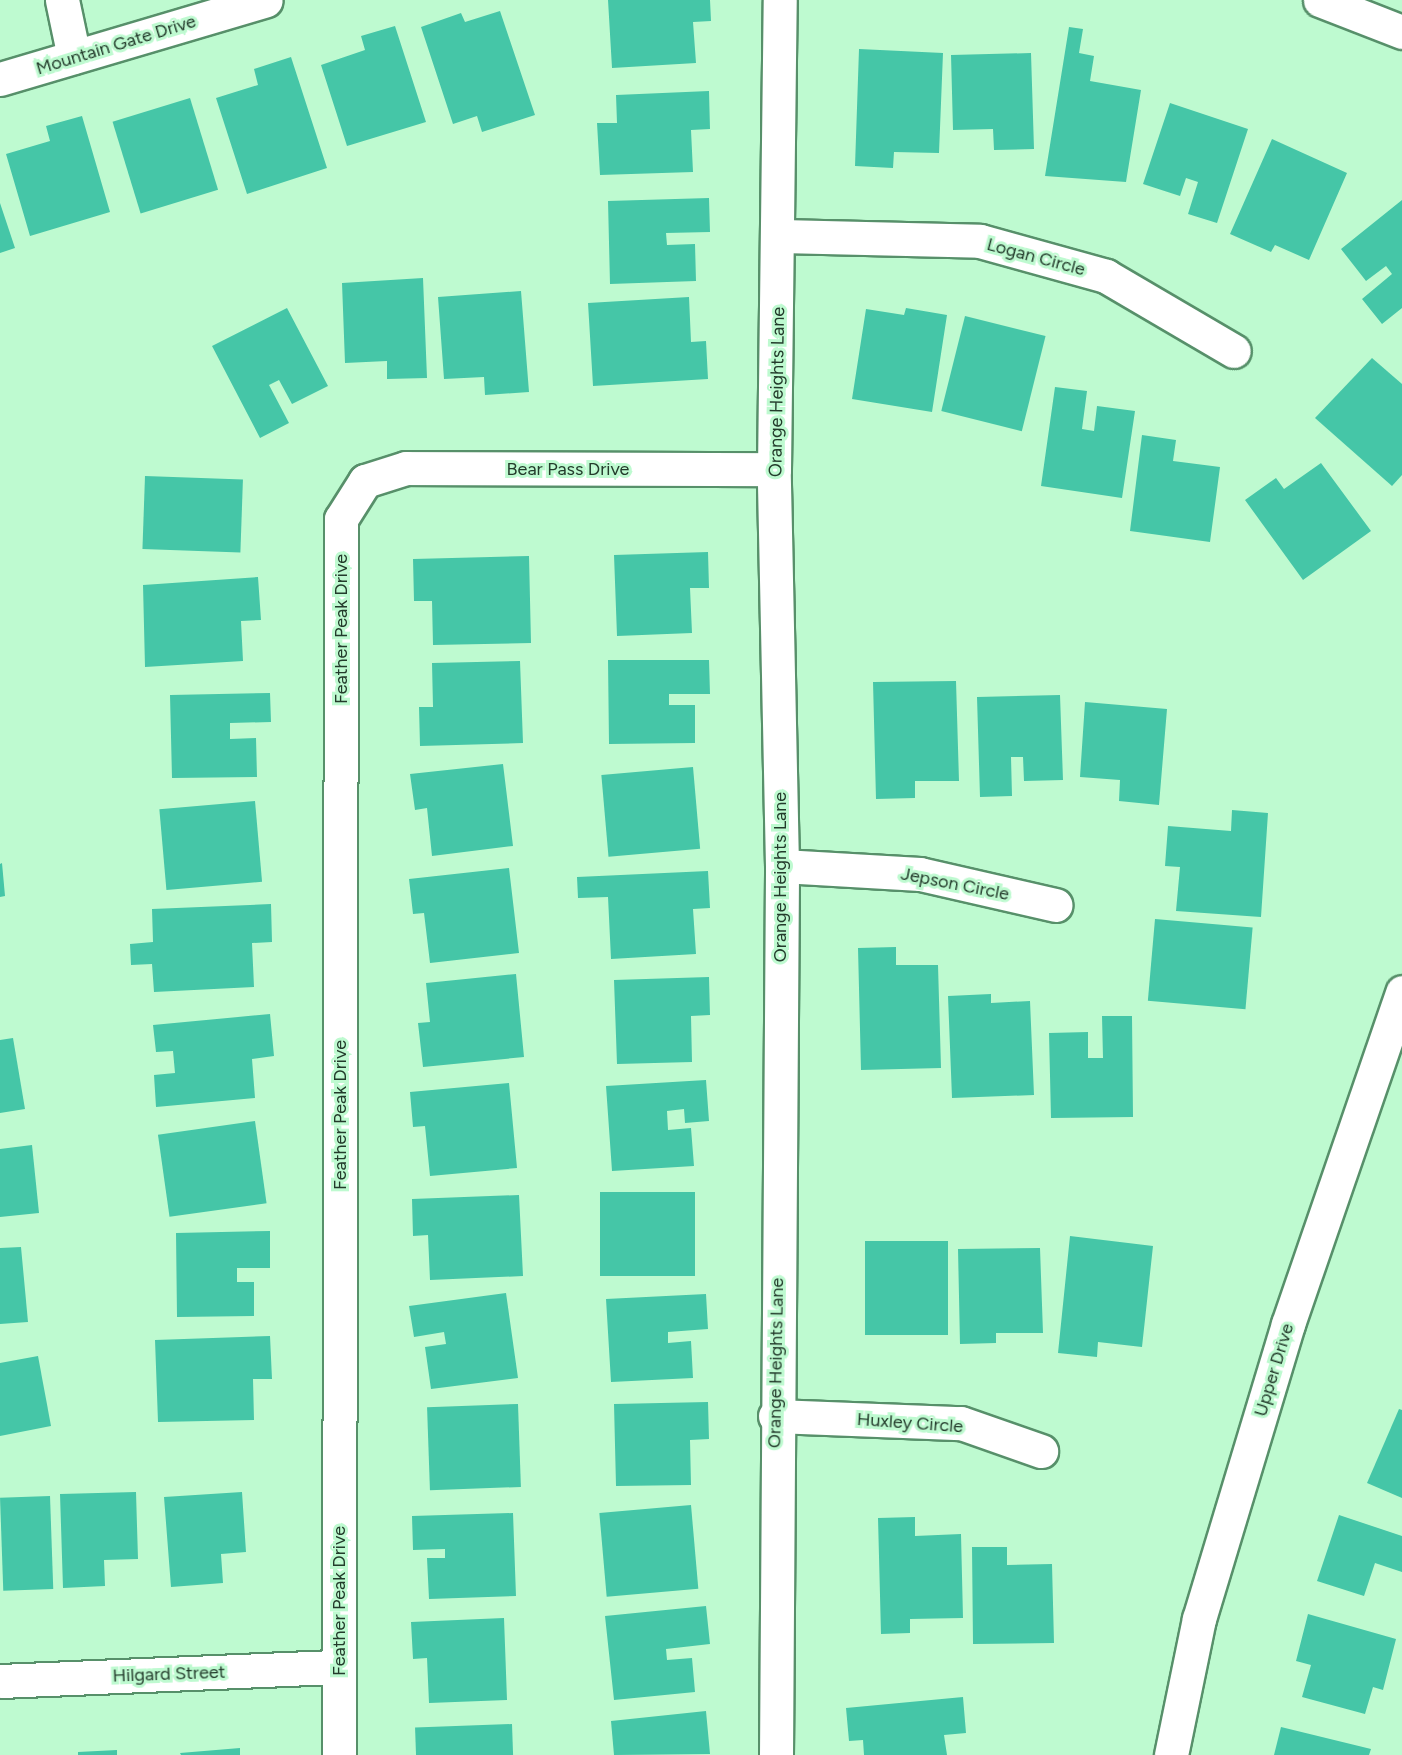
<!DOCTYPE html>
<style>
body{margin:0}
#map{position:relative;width:1402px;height:1755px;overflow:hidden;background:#befad0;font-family:Figtree,sans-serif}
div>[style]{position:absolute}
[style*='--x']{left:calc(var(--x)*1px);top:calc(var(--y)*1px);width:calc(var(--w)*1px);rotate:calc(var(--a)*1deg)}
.building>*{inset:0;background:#45c6a7;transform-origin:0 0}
.roads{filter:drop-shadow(2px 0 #57906a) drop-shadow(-2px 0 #57906a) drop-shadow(0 2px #57906a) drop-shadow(0 -2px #57906a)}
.minor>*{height:33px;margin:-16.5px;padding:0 16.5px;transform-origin:16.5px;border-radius:16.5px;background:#fff}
.secondary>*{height:33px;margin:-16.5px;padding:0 16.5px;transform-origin:16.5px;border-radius:16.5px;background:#fff}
span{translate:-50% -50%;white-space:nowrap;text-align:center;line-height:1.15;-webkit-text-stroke:6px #befad0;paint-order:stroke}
.street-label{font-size:18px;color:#233b2b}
</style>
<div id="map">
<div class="building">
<div style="clip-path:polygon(608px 0,710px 0,711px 21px,693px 22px,696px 63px,612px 68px)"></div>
<div style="clip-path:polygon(500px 11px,535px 115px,482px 132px,477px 116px,453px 124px,421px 27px,461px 13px,465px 22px)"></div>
<div style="clip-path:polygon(395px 26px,426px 122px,347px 146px,321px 65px,365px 50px,361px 36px)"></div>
<div style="clip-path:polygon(1069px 27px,1083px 29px,1079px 53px,1094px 56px,1090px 81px,1141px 90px,1126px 182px,1045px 176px)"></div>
<div style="clip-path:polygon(859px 49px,943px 53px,939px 153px,894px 152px,893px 168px,855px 166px)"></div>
<div style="clip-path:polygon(1031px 53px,1034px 149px,994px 150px,993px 129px,953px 130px,951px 55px)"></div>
<div style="clip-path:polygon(291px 57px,327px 168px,247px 194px,216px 98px,258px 85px,254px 69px)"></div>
<div style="clip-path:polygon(709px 91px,710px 129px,691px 130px,693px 172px,600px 175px,597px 123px,617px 123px,616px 95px)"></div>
<div style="left:190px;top:98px;width:96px;height:81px;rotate:73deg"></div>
<div style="clip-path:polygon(1170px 103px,1248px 129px,1217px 223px,1188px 214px,1198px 182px,1186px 178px,1180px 196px,1143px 184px)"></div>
<div style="clip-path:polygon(82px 116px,110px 212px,30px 236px,6px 154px,50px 141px,46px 126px)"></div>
<div style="clip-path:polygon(1272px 139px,1347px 173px,1309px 260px,1275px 245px,1271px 252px,1230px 234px)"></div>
<div style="clip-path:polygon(709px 198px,710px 232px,666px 233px,667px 245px,695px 244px,696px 281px,610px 284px,608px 201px)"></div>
<div style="clip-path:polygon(1402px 200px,1402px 308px,1382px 324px,1362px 299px,1392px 274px,1386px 266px,1366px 281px,1341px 249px)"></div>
<div style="clip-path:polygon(0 203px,15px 248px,0 253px)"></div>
<div style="clip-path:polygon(423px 278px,427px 378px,387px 379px,387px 361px,345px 363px,342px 283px)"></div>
<div style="clip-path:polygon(521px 291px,529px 392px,485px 395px,484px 377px,444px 379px,438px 297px)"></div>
<div style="clip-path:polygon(689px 297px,691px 342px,706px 341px,708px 379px,593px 386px,588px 303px)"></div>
<div style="clip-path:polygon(287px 308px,328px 386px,292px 404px,279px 380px,269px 385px,289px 423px,260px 438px,212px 346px)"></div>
<div style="clip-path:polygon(906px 308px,947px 315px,932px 412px,852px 399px,866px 309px,904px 315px)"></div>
<div style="left:965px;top:316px;width:83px;height:98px;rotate:14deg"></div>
<div style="clip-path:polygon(1372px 358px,1402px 384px,1402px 475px,1392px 486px,1315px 418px)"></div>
<div style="clip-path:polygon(1055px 387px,1087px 391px,1082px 429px,1094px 431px,1097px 406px,1135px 411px,1122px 498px,1041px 486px)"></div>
<div style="clip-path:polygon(1142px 435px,1176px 440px,1173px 461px,1220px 467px,1210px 542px,1130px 531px)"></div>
<div style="clip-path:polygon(1321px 463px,1371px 531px,1303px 580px,1245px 500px,1276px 478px,1284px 489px)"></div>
<div style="left:145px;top:476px;width:98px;height:73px;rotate:2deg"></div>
<div style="clip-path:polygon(708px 552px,709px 588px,690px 588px,692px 633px,617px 636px,614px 555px)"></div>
<div style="clip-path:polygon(529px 556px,531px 643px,433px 645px,432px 601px,414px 601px,413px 559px)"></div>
<div style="clip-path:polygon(258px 577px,261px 620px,241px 621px,243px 661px,145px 667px,143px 585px)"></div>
<div style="clip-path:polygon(608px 660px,709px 660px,710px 694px,669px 694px,669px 705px,695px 705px,695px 743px,609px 744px)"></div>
<div style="clip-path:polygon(520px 661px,523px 743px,420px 746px,419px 707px,433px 707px,432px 663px)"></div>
<div style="clip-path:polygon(956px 681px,959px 781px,915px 781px,915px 798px,876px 799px,873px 682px)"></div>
<div style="clip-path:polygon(270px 693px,271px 722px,230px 723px,230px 739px,256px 738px,257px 777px,172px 778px,170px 695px)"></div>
<div style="clip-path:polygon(1060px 695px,1063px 780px,1024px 781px,1023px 757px,1011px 757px,1012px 796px,980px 797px,977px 697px)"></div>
<div style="clip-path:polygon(1085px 702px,1167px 709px,1159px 805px,1119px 801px,1120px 780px,1080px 777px)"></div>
<div style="clip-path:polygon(503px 764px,513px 846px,432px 856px,427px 808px,415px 810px,410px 774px)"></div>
<div style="left:693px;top:767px;width:82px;height:92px;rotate:85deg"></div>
<div style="left:255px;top:801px;width:81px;height:96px;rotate:85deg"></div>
<div style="clip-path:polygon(1232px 810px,1268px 813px,1261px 917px,1176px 911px,1180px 867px,1165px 866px,1168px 826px,1231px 831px)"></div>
<div style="clip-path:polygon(2px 863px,5px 896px,0 897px,0 864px)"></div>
<div style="clip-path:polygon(509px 868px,519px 953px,430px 963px,424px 913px,413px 914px,409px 879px)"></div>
<div style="clip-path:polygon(708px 871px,710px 908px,693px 909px,696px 954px,611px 959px,608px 897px,578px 898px,577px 877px)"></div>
<div style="clip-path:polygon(271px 904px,272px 942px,252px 943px,254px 987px,154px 992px,152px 964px,131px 965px,130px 944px,153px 942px,152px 909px)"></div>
<div style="left:1155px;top:919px;width:98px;height:82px;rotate:5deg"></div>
<div style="clip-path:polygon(896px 947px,896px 965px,938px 965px,941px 1068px,861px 1070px,858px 948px)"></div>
<div style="clip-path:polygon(516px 974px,524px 1057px,423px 1067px,418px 1023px,430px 1022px,426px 983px)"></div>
<div style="clip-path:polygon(709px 977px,710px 1015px,691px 1016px,692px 1062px,617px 1064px,614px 980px)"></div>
<div style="clip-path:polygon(991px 994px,991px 1003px,1030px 1001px,1034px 1095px,952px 1098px,948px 996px)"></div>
<div style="clip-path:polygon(270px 1014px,274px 1056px,252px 1059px,255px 1098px,156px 1107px,154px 1075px,175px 1073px,173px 1051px,156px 1052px,153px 1025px)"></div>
<div style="clip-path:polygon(1102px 1016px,1132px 1016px,1133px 1117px,1051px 1118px,1049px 1033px,1088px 1032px,1088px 1058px,1103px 1058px)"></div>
<div style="clip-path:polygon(13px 1038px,25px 1109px,0 1113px,0 1040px)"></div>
<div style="clip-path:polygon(706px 1080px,709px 1121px,685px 1123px,684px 1109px,667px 1111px,668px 1130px,691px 1128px,694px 1166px,612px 1171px,606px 1086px)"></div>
<div style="clip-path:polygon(509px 1083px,517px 1168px,430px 1176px,425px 1126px,413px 1127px,410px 1092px)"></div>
<div style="left:255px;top:1121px;width:83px;height:98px;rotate:82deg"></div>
<div style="clip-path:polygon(32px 1145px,39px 1213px,0 1217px,0 1149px)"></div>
<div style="left:600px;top:1192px;width:95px;height:84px"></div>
<div style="clip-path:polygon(519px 1195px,523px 1276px,430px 1280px,428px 1235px,413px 1236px,412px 1199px)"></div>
<div style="clip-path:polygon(270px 1231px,270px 1268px,237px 1268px,237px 1282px,254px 1282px,254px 1316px,177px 1317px,176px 1233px)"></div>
<div style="clip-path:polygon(1070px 1236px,1153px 1246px,1142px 1347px,1098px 1342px,1097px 1357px,1058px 1353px)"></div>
<div style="left:865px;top:1241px;width:83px;height:94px"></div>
<div style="clip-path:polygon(21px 1247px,28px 1322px,0 1324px,0 1248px)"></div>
<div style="clip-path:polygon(1040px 1248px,1043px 1333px,996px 1333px,996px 1343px,960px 1344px,958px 1249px)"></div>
<div style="clip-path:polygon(506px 1293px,518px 1378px,431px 1389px,425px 1347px,446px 1344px,444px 1332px,414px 1337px,409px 1306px)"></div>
<div style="clip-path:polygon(706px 1294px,708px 1329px,668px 1332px,668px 1343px,691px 1341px,693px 1378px,611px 1382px,606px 1299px)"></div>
<div style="clip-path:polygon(270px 1336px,272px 1379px,253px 1379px,254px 1420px,158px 1422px,155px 1340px)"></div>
<div style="clip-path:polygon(38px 1356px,51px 1426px,0 1436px,0 1363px)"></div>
<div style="clip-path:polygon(708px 1402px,709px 1439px,690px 1440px,691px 1485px,616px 1486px,614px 1404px)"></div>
<div style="left:518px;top:1404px;width:83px;height:91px;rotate:88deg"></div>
<div style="clip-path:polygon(1399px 1409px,1402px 1410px,1402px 1498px,1367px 1483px)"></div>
<div style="clip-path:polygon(136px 1492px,138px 1559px,104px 1560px,105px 1586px,63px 1588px,60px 1494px)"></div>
<div style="clip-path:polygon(242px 1492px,246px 1552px,221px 1554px,223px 1583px,171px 1587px,164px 1497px)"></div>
<div style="left:50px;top:1496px;width:93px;height:50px;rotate:88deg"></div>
<div style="left:691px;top:1505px;width:84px;height:92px;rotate:85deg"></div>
<div style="clip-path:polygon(513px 1513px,516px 1596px,429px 1599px,427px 1558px,445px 1558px,445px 1549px,413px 1550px,412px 1516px)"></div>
<div style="clip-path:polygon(1339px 1515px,1402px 1536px,1402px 1572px,1375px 1563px,1364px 1596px,1317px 1581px)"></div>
<div style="clip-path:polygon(915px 1517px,915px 1536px,961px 1534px,963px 1618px,910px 1619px,910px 1633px,881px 1634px,878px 1518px)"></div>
<div style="clip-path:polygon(972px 1547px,1007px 1547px,1007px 1565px,1052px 1564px,1054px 1643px,973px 1644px)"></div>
<div style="clip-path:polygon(706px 1606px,710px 1644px,666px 1649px,667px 1660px,692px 1658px,695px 1692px,614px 1700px,605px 1616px)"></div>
<div style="clip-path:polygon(1308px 1614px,1396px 1639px,1383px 1690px,1373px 1687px,1365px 1714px,1302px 1697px,1311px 1665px,1296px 1661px)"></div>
<div style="clip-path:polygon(504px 1618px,507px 1700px,429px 1703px,427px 1658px,413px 1659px,411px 1622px)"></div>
<div style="clip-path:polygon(963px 1697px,966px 1733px,944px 1735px,947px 1755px,864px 1755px,863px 1740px,849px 1741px,846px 1708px)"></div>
<div style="clip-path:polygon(706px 1711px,710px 1754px,614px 1755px,611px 1721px)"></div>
<div style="left:512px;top:1724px;width:31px;height:97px;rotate:88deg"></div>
<div style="clip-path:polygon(1281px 1727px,1371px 1749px,1369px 1755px,1274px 1755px)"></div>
<div style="clip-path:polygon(240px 1748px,240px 1755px,181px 1755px,180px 1753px)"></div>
<div style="clip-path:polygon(117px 1750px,117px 1755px,78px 1755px,78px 1752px)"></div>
</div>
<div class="roads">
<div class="minor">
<div style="--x:62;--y:0;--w:58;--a:78.1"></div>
<div style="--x:1320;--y:0;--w:88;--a:21.3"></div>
<div style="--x:0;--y:79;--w:277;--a:-16.5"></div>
<div style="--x:781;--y:236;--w:199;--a:1.4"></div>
<div style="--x:980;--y:241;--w:131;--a:15.5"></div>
<div style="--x:1106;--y:276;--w:148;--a:30.4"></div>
<div style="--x:782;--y:866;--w:138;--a:3.3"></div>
<div style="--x:920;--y:874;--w:139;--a:12.9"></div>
<div style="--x:775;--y:1416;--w:186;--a:2.2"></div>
<div style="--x:961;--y:1423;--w:85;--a:19.3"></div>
<div style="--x:0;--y:1681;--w:339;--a:-2.4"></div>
<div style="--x:339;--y:1755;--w:1236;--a:-89.91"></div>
<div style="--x:341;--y:519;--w:45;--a:-57.7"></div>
<div style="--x:365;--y:481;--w:43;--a:-17.6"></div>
<div style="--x:406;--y:468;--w:368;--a:0.2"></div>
<div style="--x:776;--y:1755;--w:889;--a:-89.61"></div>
<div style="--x:782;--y:866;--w:397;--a:-91.2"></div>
<div style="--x:774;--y:469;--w:469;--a:-89.3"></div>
</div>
<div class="secondary">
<div style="--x:1171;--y:1755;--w:139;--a:-78.4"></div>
<div style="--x:1199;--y:1619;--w:308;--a:-73.2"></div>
<div style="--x:1288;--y:1324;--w:351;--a:-71"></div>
</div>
</div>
<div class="street-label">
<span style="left:116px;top:45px;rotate:-17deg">Mountain Gate Drive</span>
<span style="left:1036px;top:257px;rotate:15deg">Logan Circle</span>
<span style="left:777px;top:392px;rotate:-89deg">Orange Heights Lane</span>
<span style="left:568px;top:469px">Bear Pass Drive</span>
<span style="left:341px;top:629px;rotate:-90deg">Feather Peak Drive</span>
<span style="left:780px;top:877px;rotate:-90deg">Orange Heights Lane</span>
<span style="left:955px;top:884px;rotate:11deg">Jepson Circle</span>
<span style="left:340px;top:1115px;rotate:-90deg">Feather Peak Drive</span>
<span style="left:776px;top:1363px;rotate:-89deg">Orange Heights Lane</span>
<span style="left:1274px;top:1370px;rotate:-73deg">Upper Drive</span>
<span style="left:910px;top:1423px;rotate:4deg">Huxley Circle</span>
<span style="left:339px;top:1601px;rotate:-90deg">Feather Peak Drive</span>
<span style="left:169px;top:1674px;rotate:-2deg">Hilgard Street</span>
</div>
</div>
